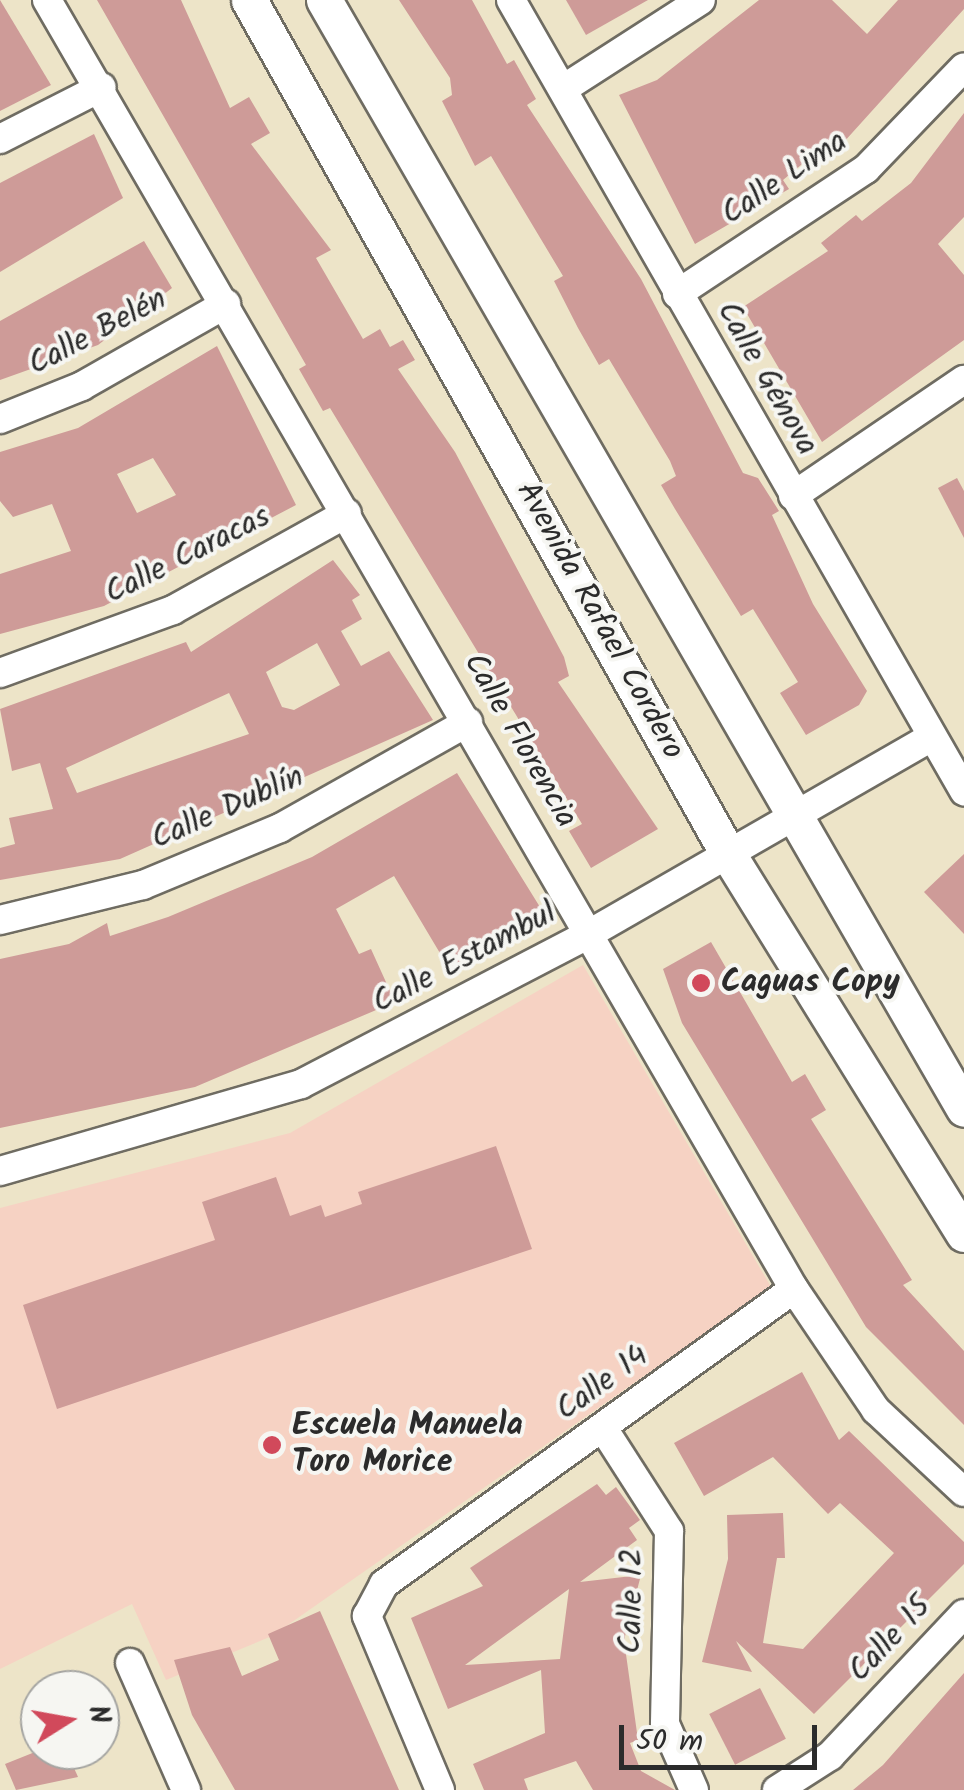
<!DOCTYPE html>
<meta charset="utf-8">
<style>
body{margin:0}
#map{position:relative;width:964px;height:1790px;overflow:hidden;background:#ede4c8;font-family:Kalam,sans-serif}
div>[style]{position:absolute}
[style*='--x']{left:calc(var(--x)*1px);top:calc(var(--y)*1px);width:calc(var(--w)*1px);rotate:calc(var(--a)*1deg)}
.built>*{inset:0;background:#f6d2c3}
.building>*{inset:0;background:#ce9b98;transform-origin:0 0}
.roads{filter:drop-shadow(2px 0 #6f6c62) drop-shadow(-2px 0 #6f6c62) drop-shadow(0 2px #6f6c62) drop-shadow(0 -2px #6f6c62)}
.minor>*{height:28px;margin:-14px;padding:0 14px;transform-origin:14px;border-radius:14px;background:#fff}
.major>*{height:35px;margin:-17.5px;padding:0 17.5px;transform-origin:17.5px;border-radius:17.5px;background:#fff}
.dots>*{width:28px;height:28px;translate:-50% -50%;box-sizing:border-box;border:5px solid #f6f6f2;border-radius:50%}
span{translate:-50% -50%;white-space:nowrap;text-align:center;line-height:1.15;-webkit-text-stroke:8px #f6f6f2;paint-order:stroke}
.street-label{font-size:32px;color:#2b2b2b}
.poi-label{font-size:32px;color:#2b2b2b;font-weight:700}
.left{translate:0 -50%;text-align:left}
.north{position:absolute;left:20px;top:1670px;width:100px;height:100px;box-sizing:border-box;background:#f6f6f2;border:2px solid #a5a5a2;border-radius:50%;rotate:79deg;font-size:28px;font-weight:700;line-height:40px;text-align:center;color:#2b2b2b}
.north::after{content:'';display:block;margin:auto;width:35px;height:45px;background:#d1495b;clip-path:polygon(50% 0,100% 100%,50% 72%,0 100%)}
.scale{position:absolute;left:619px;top:1725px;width:198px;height:45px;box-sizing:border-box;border:5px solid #2b2b2b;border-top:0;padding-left:12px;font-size:30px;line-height:35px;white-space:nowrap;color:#2b2b2b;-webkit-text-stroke:8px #f6f6f2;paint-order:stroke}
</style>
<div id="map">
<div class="built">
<div style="clip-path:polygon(583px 965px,771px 1287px,272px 1636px,166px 1680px,132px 1604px,0 1669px,0 1208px,290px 1133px)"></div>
</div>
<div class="building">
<div style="clip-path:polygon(0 0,51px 85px,0 111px)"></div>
<div style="clip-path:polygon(97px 0,181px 0,230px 108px,249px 97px,270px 133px,251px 144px,331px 250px,316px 258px,363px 339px,380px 329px,390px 347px,403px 340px,415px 360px,398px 369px,455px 452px,564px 657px,569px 676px,558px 682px,658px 829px,591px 868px,569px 831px,582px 824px,330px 408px,323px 411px,299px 369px,306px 365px)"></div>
<div style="clip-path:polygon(399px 0,472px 0,507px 64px,514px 60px,536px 99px,527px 105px,641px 279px,743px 473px,758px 478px,779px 511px,772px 515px,813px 604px,867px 691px,859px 705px,806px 735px,780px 693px,798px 682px,753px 609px,741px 616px,675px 509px,661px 485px,676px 476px,670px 461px,609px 359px,599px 365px,578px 328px,554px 281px,563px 276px,491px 156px,475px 166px,442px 101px,452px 95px,450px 78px)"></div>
<div style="clip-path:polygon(566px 0,648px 0,586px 35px)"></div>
<div style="clip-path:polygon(759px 0,832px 0,867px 34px,898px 0,964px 0,964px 9px,843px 143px,837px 135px,783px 180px,789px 189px,695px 244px,619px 95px,657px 80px)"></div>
<div style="clip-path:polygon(964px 113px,964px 217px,938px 244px,964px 275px,964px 340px,822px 442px,743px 307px,828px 251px,821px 243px,856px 215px,862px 221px,911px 183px)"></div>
<div style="clip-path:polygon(94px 134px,123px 198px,0 272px,0 183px)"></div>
<div style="clip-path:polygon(144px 241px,172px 288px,98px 345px,0 380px,0 321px)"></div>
<div style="clip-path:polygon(evenodd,217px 346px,296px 505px,104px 606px,0 634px,0 574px,71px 551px,52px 504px,13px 517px,0 501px,0 452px,78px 428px,217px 346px,153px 458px,176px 495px,137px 513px,117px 474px,153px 458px)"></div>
<div style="clip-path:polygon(957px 478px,964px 491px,964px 538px,938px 488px)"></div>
<div style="clip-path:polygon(evenodd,333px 560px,360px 595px,352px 600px,362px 619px,341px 631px,361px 666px,389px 651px,433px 720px,120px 859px,0 880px,0 848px,15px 844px,9px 818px,53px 809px,40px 763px,12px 771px,0 709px,186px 642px,191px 652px,333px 560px,317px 643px,340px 685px,294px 710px,282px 707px,266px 672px,317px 643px,333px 560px,229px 693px,249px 734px,77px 793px,66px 768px,229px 693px)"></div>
<div style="clip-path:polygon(457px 773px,548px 920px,453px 975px,394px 876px,336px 909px,359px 954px,371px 949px,395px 1002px,195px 1087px,0 1128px,0 959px,69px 944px,107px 923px,110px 936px,168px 917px,312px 857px)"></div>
<div style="clip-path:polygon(964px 854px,964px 934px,924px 892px)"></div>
<div style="clip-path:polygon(711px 942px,792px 1082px,805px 1074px,826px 1110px,811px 1119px,912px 1280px,903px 1285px,964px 1351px,964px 1425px,866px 1327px,682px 1023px,663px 969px)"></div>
<div style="clip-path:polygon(496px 1146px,532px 1249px,57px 1409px,23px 1305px,215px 1240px,202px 1202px,276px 1177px,290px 1216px,321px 1205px,325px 1217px,362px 1204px,358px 1192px)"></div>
<div style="clip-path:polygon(802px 1372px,839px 1440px,849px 1431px,964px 1542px,964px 1564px,814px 1714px,736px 1641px,752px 1672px,702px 1662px,728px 1559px,727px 1515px,783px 1513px,785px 1558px,777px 1558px,763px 1643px,803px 1649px,894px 1553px,840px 1503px,828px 1514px,773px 1457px,704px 1496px,674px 1443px)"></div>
<div style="clip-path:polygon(evenodd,597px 1484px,606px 1495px,616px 1487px,640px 1520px,629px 1528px,637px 1540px,580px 1582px,641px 1575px,624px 1640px,638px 1740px,630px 1743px,641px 1771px,675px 1790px,593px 1790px,576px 1761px,524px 1779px,528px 1790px,484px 1790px,473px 1764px,545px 1733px,541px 1670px,448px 1709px,411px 1618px,483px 1586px,470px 1568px,597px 1484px,569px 1589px,560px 1659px,465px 1665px,569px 1589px)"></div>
<div style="clip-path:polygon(320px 1611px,399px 1790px,235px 1790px,192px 1715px,174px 1660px,230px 1647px,242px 1676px,279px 1660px,268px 1634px)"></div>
<div style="clip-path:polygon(964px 1673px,964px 1790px,853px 1790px,883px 1765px)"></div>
<div style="left:760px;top:1688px;width:57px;height:57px;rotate:63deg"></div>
<div style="clip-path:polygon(40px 1750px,66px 1750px,78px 1777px,16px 1790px,5px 1764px)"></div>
</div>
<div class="roads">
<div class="minor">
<div style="--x:47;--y:0;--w:1490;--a:59.91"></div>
<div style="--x:794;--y:1289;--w:146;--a:55.9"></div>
<div style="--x:876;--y:1410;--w:120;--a:43"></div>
<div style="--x:511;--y:0;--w:912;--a:60.2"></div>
<div style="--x:563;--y:89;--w:164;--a:-32.8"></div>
<div style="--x:0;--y:139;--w:114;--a:-27"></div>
<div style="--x:677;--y:294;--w:227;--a:-33.5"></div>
<div style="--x:866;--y:169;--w:141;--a:-46.1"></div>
<div style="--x:0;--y:419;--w:88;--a:-21.9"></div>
<div style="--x:82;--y:386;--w:166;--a:-29.7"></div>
<div style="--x:793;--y:496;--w:207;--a:-34.2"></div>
<div style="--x:0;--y:673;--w:184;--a:-20"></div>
<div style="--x:173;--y:610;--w:199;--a:-29.1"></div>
<div style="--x:0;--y:920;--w:147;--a:-13.8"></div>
<div style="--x:143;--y:885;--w:148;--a:-22.6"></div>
<div style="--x:280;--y:828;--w:216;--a:-29.4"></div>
<div style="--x:0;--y:1171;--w:313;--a:-16.1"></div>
<div style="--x:301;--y:1084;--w:325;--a:-27.5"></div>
<div style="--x:589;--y:934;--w:395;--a:-29.9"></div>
<div style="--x:603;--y:1428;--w:122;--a:57.3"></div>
<div style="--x:669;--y:1531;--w:193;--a:91.2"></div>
<div style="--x:665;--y:1724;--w:72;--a:66.3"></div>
<div style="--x:130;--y:1663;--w:139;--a:66.2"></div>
<div style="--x:440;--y:1790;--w:189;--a:-112.8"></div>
<div style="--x:367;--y:1616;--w:36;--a:-62"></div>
<div style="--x:384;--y:1584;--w:505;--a:-35.74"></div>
<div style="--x:777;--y:1790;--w:63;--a:-32.7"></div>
<div style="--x:830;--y:1756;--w:195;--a:-46.7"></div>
</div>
<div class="major">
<div style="--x:249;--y:0;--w:979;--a:60.71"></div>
<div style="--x:728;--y:854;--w:447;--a:58.2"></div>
<div style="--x:324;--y:0;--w:1280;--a:60.01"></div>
</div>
</div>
<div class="dots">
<div style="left:701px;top:983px;background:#d1495b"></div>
<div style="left:272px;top:1445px;background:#d1495b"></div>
</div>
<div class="street-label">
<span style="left:785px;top:179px;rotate:-34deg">Calle Lima</span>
<span style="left:98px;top:333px;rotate:-28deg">Calle Belén</span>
<span style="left:766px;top:379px;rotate:60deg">Calle Génova</span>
<span style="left:188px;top:556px;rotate:-27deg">Calle Caracas</span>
<span style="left:599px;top:621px;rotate:61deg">Avenida Rafael Cordero</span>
<span style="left:519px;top:741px;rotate:60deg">Calle Florencia</span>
<span style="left:228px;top:809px;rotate:-24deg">Calle Dublín</span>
<span style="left:465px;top:959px;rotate:-28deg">Calle Estambul</span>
<span style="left:603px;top:1384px;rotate:-36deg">Calle 14</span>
<span style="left:633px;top:1601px;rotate:-89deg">Calle 12</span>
<span style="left:891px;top:1640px;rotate:-47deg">Calle 15</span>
</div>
<div class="poi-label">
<span class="left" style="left:721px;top:983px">Caguas Copy</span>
<span class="left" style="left:292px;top:1445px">Escuela Manuela<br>Toro Morice</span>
</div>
<div class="north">N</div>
<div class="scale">50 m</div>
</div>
